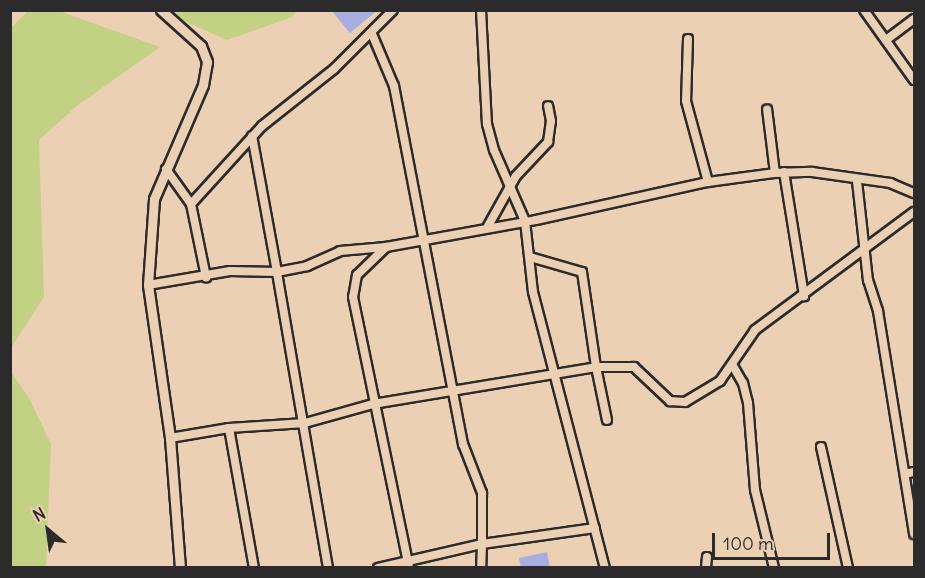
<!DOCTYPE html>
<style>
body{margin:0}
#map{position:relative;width:925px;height:578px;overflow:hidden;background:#ecd0b3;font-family:Delius,sans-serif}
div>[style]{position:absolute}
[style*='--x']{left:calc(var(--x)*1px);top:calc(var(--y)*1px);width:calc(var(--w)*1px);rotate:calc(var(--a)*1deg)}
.green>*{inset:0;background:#c3d185}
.building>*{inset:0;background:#a8aedf}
.roads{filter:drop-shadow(2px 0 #2b2b2b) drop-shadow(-2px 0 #2b2b2b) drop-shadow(0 2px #2b2b2b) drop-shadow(0 -2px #2b2b2b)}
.minor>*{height:8px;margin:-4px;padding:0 4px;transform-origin:4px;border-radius:4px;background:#ecd0b3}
.tertiary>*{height:9px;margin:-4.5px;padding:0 4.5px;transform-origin:4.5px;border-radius:4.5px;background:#ecd0b3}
span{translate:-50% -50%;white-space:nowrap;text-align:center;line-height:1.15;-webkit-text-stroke:4.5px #ecd0b3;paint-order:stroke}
.frame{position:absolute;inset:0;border:12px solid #2b2b2b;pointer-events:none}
.north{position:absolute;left:18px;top:500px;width:60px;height:60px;-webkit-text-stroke:4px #ecd0b3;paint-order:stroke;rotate:331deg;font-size:16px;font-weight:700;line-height:24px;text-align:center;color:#2b2b2b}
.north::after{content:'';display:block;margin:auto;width:21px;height:27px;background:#2b2b2b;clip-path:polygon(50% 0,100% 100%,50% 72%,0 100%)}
.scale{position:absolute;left:712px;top:533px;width:118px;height:27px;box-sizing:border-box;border:3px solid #2b2b2b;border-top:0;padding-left:8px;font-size:18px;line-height:21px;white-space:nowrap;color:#2b2b2b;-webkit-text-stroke:4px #ecd0b3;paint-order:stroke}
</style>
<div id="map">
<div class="green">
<div style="clip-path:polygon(29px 10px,59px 11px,160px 47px,78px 105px,39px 140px,44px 297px,11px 348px,11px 28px)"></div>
<div style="clip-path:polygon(175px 11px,297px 11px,292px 17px,227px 40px,180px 19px)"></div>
<div style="clip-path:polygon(11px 372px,29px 398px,51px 444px,46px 567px,11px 567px)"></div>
</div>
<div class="building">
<div style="clip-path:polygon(331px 10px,378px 10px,350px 33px)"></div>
<div style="clip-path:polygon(547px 552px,550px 568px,521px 568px,519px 558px)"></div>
</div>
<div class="roads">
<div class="minor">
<div style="--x:481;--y:10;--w:114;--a:87"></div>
<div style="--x:487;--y:124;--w:27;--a:75"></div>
<div style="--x:494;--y:150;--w:77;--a:66.4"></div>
<div style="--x:525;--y:221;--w:71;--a:83.6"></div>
<div style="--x:533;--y:292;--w:285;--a:75.4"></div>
<div style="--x:864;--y:10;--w:86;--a:54.5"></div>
<div style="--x:372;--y:34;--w:56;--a:67.1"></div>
<div style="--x:394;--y:86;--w:365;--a:79.1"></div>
<div style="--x:463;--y:444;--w:53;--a:68.8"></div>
<div style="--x:482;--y:493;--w:51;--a:90"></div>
<div style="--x:482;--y:544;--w:114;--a:-8.1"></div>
<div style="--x:688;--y:39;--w:62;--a:91.8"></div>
<div style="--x:686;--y:101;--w:84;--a:74.8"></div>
<div style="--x:886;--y:40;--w:35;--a:-37"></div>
<div style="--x:166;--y:169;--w:43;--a:54.5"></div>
<div style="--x:191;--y:204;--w:75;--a:78.4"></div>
<div style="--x:784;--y:172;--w:126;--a:80.8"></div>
<div style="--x:775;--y:173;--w:37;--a:-2"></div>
<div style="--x:812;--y:172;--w:79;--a:8"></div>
<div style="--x:890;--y:183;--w:26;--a:23"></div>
<div style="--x:857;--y:181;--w:100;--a:83.7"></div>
<div style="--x:868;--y:280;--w:33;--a:72"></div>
<div style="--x:878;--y:311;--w:226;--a:80.8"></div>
<div style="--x:191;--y:204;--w:105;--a:-47.7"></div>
<div style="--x:262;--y:126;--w:92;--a:-38.4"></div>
<div style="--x:334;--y:69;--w:83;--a:-45"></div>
<div style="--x:488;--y:226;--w:57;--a:-60.8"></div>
<div style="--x:516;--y:176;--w:47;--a:-46.7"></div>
<div style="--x:548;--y:142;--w:21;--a:-82"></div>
<div style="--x:551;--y:121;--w:15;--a:-101"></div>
<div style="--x:386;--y:247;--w:40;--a:136"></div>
<div style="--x:357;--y:275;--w:22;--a:100"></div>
<div style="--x:353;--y:297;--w:277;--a:78.3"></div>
<div style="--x:530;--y:257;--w:54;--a:16.1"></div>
<div style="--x:582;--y:272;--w:96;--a:81.6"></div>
<div style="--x:596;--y:367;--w:38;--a:0"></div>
<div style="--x:634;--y:367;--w:50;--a:43.4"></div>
<div style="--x:670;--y:401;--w:15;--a:4"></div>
<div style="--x:685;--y:402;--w:41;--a:-31"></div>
<div style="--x:720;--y:381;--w:62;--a:-55.5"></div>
<div style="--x:755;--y:330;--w:198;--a:-36.6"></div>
<div style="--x:148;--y:285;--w:83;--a:-9.7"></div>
<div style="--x:230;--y:271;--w:47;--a:1.2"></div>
<div style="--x:277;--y:272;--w:138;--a:-100.4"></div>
<div style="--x:733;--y:366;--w:20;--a:60"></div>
<div style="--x:743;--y:383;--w:21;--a:76"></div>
<div style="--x:748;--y:403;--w:87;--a:85.4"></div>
<div style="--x:755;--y:490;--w:80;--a:76.3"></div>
<div style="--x:229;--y:428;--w:142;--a:79.9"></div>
<div style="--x:170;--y:438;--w:60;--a:-9.6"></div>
<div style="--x:229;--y:428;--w:76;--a:-3.8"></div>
<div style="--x:305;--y:423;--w:71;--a:-15.6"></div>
<div style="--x:373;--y:404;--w:226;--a:-9.4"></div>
<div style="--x:596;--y:367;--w:54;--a:78.3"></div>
<div style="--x:821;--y:447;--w:124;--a:77.4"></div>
<div style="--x:905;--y:474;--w:9;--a:-13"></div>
<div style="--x:328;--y:568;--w:300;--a:-99.8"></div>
<div style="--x:277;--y:272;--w:31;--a:-11"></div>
<div style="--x:307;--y:266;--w:36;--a:-24"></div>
<div style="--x:340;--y:251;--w:46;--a:-5"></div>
<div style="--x:386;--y:247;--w:152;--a:-10.2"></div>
<div style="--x:536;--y:220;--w:176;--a:-12.5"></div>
<div style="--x:708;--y:182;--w:68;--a:-7.7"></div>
<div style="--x:775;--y:173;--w:64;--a:-97.1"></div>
<div style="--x:378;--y:568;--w:107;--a:-13"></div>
<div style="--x:482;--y:544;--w:24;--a:92"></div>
<div style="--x:706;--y:568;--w:11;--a:-85"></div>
</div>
<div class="tertiary">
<div style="--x:161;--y:10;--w:54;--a:42"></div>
<div style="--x:201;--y:46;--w:17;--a:69"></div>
<div style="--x:207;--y:62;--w:23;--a:100"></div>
<div style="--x:203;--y:85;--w:124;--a:113.3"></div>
<div style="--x:154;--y:199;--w:86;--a:94"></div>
<div style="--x:148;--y:285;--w:155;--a:81.8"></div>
<div style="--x:170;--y:438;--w:130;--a:85.6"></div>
</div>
</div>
<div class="frame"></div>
<div class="north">N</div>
<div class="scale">100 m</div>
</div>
